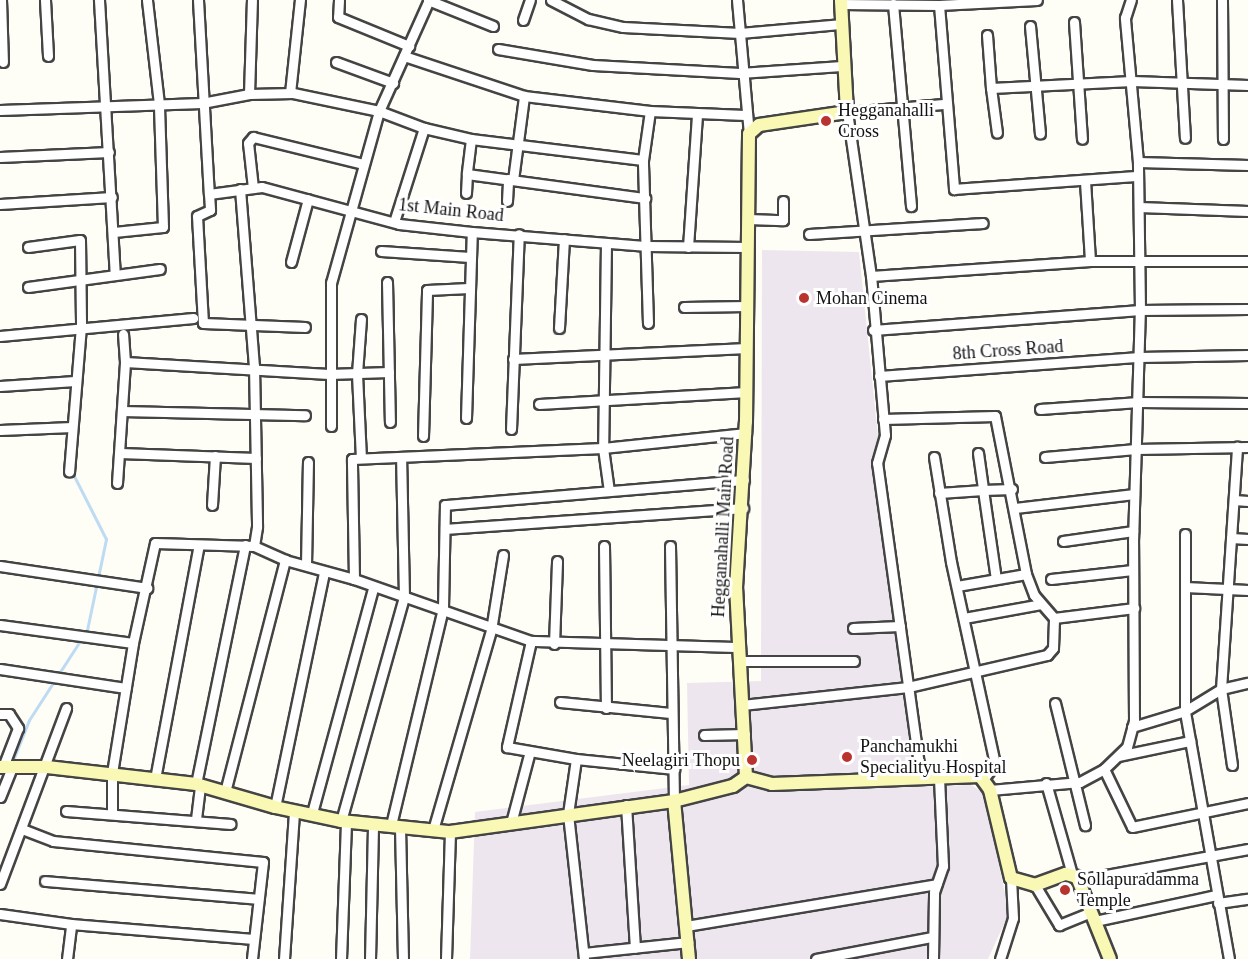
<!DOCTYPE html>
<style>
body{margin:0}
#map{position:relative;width:1248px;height:959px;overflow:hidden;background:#fefdf6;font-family:Georgia,serif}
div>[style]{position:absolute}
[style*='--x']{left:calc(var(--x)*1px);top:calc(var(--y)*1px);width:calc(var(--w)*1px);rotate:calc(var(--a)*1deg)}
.industrial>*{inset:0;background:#eee6ee}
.stream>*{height:3px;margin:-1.5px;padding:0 1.5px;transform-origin:1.5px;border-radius:1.5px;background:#bddbf3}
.roads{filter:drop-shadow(2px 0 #444) drop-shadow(-2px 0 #444) drop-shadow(0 2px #444) drop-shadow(0 -2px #444)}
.street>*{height:9px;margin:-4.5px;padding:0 4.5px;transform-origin:4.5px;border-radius:4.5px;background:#fff}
.secondary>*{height:12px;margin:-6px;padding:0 6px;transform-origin:6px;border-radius:6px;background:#faf8b5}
.dots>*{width:16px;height:16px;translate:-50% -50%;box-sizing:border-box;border:3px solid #fff;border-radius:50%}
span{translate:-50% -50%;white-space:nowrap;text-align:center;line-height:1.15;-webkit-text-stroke:6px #fff;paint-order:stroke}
.poi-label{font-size:18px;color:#111}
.left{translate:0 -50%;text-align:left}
.right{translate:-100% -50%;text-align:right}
.street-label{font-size:18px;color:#111}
</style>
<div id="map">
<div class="industrial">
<div style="clip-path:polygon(762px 250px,859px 252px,914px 787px,971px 785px,984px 793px,1009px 913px,988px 959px,470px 959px,475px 812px,689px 785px,687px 683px,761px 681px)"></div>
</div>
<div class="stream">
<div style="--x:11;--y:765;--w:48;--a:-68.2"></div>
<div style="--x:29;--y:720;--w:107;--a:-57.2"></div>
<div style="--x:87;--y:630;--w:93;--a:-78.2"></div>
<div style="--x:106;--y:539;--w:75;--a:-116.9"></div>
</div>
<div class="roads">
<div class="street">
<div style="--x:1;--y:0;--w:62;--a:88.2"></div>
<div style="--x:45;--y:0;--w:56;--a:86.9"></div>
<div style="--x:99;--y:0;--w:275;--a:86.7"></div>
<div style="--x:198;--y:0;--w:194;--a:86.8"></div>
<div style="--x:209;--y:194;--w:53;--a:-7.5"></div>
<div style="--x:262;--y:187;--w:142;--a:15.1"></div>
<div style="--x:399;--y:224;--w:73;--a:6.3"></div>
<div style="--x:472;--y:232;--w:176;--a:4.6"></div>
<div style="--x:647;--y:246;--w:100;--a:0.6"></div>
<div style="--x:339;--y:0;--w:17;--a:93"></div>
<div style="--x:338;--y:17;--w:77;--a:22.2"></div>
<div style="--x:428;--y:0;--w:70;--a:21.8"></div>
<div style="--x:551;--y:0;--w:42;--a:27.2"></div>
<div style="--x:588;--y:19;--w:36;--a:13"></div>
<div style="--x:623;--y:27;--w:117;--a:2.9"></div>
<div style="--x:740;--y:33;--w:100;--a:-5.1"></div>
<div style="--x:737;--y:0;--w:135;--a:84.9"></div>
<div style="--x:1177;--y:0;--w:138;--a:86.7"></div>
<div style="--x:1222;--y:0;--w:139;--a:89.6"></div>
<div style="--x:841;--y:4;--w:98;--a:0.6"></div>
<div style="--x:939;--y:5;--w:98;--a:-2.9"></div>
<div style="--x:893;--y:4;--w:203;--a:84.9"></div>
<div style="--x:939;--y:5;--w:185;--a:85.3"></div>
<div style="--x:954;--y:189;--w:181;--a:-4.1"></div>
<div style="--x:523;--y:20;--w:21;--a:-71"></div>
<div style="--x:1074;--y:22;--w:117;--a:86.1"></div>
<div style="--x:1030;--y:26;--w:108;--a:84.7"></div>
<div style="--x:987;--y:35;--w:53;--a:85.7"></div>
<div style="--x:991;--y:88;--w:141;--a:-2.8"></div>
<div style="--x:1132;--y:81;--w:116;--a:2"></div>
<div style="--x:498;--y:49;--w:96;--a:9.6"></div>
<div style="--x:593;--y:65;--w:147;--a:3.1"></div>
<div style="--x:740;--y:73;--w:103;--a:-3.9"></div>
<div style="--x:404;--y:56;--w:126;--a:18.4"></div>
<div style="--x:524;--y:96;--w:127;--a:6.8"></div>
<div style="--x:650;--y:111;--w:95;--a:2.4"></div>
<div style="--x:336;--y:62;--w:61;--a:20.2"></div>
<div style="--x:991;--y:88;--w:45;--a:82.4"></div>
<div style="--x:290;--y:93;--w:94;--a:-83.9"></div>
<div style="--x:249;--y:94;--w:94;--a:-88.2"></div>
<div style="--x:0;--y:110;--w:202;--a:-2"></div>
<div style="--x:202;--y:103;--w:48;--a:-10.8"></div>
<div style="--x:249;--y:94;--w:44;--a:-1.3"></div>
<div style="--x:293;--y:93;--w:88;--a:11.8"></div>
<div style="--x:379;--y:111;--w:48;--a:20.7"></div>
<div style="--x:424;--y:128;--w:48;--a:13.2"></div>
<div style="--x:471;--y:139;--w:173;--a:7"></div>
<div style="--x:471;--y:139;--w:35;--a:97"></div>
<div style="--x:467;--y:174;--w:180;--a:7.7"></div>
<div style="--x:0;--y:157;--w:109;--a:-2.6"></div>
<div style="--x:1138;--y:162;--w:110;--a:1.6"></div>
<div style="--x:513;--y:180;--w:85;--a:-82.5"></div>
<div style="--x:1085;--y:181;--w:80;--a:86.4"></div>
<div style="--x:253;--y:188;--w:45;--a:-96.3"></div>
<div style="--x:248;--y:143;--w:8;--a:-50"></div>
<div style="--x:253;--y:137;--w:113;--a:13.8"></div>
<div style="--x:240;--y:189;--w:178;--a:85.5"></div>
<div style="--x:254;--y:366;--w:161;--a:88.9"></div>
<div style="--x:257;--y:527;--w:19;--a:99"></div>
<div style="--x:466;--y:193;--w:19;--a:-87"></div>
<div style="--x:209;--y:194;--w:16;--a:86"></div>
<div style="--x:210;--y:210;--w:14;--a:155"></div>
<div style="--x:197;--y:216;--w:107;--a:86.8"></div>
<div style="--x:203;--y:323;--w:102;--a:2.2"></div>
<div style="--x:507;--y:201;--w:22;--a:-87"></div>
<div style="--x:0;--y:204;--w:112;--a:-3.6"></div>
<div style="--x:1139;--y:207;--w:109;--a:2.1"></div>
<div style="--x:748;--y:219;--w:35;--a:2"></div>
<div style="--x:783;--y:220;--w:19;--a:-90"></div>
<div style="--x:394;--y:222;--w:99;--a:-72.3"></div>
<div style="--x:114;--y:232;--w:49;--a:-5.8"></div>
<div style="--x:163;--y:227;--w:123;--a:-91.9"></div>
<div style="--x:159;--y:104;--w:105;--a:-96.6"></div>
<div style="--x:809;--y:234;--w:174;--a:-3.6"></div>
<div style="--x:606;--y:243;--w:205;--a:90.8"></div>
<div style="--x:603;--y:448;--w:43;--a:82.1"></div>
<div style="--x:28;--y:247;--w:52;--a:-7.7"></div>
<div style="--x:80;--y:240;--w:86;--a:89.3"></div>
<div style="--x:81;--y:326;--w:146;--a:94.7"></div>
<div style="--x:688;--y:247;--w:133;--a:-86.1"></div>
<div style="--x:381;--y:251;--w:89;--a:3.9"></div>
<div style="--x:291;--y:262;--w:65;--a:-74.9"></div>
<div style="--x:871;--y:276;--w:220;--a:-3.9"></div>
<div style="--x:1090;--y:261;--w:158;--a:0"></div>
<div style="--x:387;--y:282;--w:140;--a:88.8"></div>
<div style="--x:28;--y:287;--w:133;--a:-7.8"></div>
<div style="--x:684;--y:307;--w:63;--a:-0.9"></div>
<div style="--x:361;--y:319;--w:55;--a:94.2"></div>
<div style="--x:357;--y:374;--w:84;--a:87.3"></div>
<div style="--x:648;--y:323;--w:163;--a:-91.8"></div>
<div style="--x:643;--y:160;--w:49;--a:-81.9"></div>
<div style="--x:559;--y:328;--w:89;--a:-86.8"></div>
<div style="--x:873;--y:330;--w:268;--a:-4.3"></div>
<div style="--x:1140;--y:310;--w:108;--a:-0.5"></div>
<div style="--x:0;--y:336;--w:194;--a:-5.3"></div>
<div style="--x:513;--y:359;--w:234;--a:-2.7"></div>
<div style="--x:125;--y:362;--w:204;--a:3.4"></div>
<div style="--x:329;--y:374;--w:60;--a:-1.9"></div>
<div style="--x:879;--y:376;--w:261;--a:-4.2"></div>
<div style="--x:1139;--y:357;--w:109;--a:-1.1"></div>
<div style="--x:0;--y:386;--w:75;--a:-3.8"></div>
<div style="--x:539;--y:404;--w:208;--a:-3.3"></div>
<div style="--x:1040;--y:409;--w:99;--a:-4"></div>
<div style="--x:1139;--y:402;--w:109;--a:0.5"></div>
<div style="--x:122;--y:411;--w:183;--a:1.3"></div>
<div style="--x:466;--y:418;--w:186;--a:-88.2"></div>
<div style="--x:883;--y:419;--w:112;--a:-1.5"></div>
<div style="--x:995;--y:416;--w:161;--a:78.9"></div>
<div style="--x:1026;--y:574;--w:22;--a:69"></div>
<div style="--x:1034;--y:595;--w:30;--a:49"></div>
<div style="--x:1054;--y:618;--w:81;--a:-7.1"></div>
<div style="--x:331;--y:426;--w:143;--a:-90"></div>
<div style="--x:331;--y:283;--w:179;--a:-74.4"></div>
<div style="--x:379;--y:111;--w:122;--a:-65.8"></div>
<div style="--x:511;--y:429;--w:195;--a:-87.7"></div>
<div style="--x:0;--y:430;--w:72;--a:-2.4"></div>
<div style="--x:423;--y:436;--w:146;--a:-88.4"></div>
<div style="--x:427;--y:290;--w:42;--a:-2.7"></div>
<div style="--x:120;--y:453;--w:136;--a:2.1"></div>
<div style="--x:978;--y:453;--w:37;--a:82"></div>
<div style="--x:983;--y:490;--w:29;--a:-2"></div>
<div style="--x:934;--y:457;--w:106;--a:80.8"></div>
<div style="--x:951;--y:562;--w:207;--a:77.7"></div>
<div style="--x:995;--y:764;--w:18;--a:128"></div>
<div style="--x:1045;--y:457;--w:91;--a:-5"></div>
<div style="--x:1136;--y:449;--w:112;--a:-1"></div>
<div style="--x:117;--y:483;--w:121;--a:-86.2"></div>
<div style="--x:125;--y:362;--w:28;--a:-94"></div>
<div style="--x:939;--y:493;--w:44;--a:-3.9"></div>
<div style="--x:983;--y:490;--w:90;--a:81.7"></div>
<div style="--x:1234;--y:500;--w:14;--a:4"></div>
<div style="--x:212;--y:505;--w:49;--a:-86.5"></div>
<div style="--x:1015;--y:508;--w:120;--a:-6.7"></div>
<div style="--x:445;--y:529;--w:299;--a:-4"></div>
<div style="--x:1231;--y:538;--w:17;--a:3"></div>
<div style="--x:1063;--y:541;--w:71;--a:-8.1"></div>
<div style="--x:604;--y:546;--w:162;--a:89.3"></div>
<div style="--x:670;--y:546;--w:255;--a:89.1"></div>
<div style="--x:306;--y:565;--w:103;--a:-88.9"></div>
<div style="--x:0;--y:566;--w:149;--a:8.5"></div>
<div style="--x:354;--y:579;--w:120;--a:-91"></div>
<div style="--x:352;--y:459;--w:251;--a:-2.5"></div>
<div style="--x:603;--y:448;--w:144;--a:-6"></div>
<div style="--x:1051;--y:579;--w:82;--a:-6.3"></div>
<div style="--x:957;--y:586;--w:70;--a:-9.9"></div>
<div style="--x:1185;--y:587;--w:63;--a:2.7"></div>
<div style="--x:964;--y:618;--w:78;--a:-10.3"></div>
<div style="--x:0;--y:625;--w:134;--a:7.7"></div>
<div style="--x:853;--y:628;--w:47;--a:-2.4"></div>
<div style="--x:531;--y:641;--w:109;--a:102.8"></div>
<div style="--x:507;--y:747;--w:70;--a:9.9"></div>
<div style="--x:576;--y:759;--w:56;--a:98.3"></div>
<div style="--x:568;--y:814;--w:146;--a:83.7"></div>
<div style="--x:554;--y:644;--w:83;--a:-87.9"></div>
<div style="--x:738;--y:661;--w:116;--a:0"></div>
<div style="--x:0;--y:669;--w:127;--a:8.6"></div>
<div style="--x:560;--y:702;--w:111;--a:5.7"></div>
<div style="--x:1055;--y:703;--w:126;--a:76.2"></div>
<div style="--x:742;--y:705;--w:167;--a:-6.2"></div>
<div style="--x:908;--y:687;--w:143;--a:-13"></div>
<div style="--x:1047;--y:655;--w:9;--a:-49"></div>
<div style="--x:1053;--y:648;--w:30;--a:-88"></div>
<div style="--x:0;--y:714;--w:9;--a:0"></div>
<div style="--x:9;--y:714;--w:17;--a:57"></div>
<div style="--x:18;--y:728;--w:42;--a:111"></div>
<div style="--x:1132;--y:727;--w:55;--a:-16.8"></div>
<div style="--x:1185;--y:711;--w:177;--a:-90"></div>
<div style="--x:704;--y:735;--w:41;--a:-1.4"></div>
<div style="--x:1118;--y:756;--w:74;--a:-11.8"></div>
<div style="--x:576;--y:759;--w:99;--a:5.8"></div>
<div style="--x:1232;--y:765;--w:77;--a:-98.2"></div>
<div style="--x:1221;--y:689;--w:243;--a:-86.2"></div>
<div style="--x:1104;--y:769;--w:64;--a:64.2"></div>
<div style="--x:1132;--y:827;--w:118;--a:-11.7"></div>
<div style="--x:155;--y:779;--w:238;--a:-79.4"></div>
<div style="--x:921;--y:779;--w:319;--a:-97.9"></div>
<div style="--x:877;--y:463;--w:29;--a:-74"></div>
<div style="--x:885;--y:435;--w:160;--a:-95"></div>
<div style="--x:871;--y:276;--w:166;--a:-98.3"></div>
<div style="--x:847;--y:112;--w:98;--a:-4.7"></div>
<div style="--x:1046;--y:783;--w:95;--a:74.1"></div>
<div style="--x:196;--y:784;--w:244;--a:-78.4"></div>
<div style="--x:990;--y:790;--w:90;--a:-5.1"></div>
<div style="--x:1080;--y:782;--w:27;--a:-28"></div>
<div style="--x:1104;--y:769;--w:32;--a:-44"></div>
<div style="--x:1127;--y:747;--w:27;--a:-75"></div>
<div style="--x:1134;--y:721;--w:179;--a:-90.3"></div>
<div style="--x:1133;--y:542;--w:232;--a:-88.3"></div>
<div style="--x:1140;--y:310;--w:148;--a:-90.8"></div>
<div style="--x:1138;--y:162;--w:145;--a:-95.2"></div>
<div style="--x:1125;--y:18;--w:19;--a:-72"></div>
<div style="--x:225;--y:792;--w:240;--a:-75.5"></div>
<div style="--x:0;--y:797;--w:32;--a:-68"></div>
<div style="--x:626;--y:805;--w:143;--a:86.4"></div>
<div style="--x:275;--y:807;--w:240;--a:-78.2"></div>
<div style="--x:66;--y:811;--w:165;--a:4.5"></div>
<div style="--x:112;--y:813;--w:40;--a:-90"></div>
<div style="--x:112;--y:773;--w:132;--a:-80.8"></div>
<div style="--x:133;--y:643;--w:102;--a:-77.6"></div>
<div style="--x:155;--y:543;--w:99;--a:1.7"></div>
<div style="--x:254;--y:546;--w:34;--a:24"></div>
<div style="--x:285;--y:560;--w:72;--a:15.4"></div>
<div style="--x:354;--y:579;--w:188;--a:19.3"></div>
<div style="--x:531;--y:641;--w:208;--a:1.7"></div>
<div style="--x:312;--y:813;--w:233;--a:-74.8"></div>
<div style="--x:196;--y:819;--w:34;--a:-83"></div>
<div style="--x:341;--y:821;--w:233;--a:-74.3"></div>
<div style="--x:404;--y:597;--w:138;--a:-91.2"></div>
<div style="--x:511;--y:823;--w:74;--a:-75.2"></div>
<div style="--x:391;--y:825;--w:223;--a:-76.5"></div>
<div style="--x:443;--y:608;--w:103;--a:-88.9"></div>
<div style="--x:445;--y:505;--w:300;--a:-4.8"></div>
<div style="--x:400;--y:827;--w:132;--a:88.7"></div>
<div style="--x:22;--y:829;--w:33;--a:21"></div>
<div style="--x:53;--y:841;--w:211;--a:5.7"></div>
<div style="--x:263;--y:862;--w:98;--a:96.5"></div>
<div style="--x:433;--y:830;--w:208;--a:-73.8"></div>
<div style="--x:491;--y:630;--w:76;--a:-80.9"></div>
<div style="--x:1079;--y:880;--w:172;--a:-10.4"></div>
<div style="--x:45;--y:881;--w:214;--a:4.8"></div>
<div style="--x:0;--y:884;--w:188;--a:-69.4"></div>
<div style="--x:1035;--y:885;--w:47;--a:59"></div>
<div style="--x:1059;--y:925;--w:35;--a:-22"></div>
<div style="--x:1218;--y:903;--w:30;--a:-8"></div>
<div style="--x:0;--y:914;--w:72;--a:8"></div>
<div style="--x:71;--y:924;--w:183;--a:4.7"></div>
<div style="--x:1095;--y:921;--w:124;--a:-12.1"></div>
<div style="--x:686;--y:926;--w:254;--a:-9.5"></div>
<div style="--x:584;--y:953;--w:105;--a:-6"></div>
<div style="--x:67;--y:959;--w:35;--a:-83"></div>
<div style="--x:284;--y:959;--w:148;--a:-86.1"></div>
<div style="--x:341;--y:959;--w:138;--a:-87.9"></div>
<div style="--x:370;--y:959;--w:135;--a:-88.7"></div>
<div style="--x:446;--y:959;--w:127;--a:-88.2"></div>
<div style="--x:816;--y:959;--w:117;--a:-10.8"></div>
<div style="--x:933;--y:959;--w:67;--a:-89.1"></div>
<div style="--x:934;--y:892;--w:28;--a:-71"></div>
<div style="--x:943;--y:866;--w:89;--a:-92.6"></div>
<div style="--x:1000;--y:959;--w:43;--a:-72.4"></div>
<div style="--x:1013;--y:918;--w:40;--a:-92.9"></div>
<div style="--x:1229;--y:959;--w:252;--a:-100.1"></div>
<div style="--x:1185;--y:711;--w:42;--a:-31.4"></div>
<div style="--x:1221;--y:689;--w:28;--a:-13"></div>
</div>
<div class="secondary">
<div style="--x:0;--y:767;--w:47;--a:0"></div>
<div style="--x:47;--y:767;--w:150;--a:6.5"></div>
<div style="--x:196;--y:784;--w:82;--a:16.2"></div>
<div style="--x:275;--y:807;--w:67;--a:12"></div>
<div style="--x:341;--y:821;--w:110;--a:5.8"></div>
<div style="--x:450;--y:832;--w:226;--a:-7.9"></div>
<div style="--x:746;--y:777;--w:189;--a:-93"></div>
<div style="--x:736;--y:588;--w:166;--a:-86.6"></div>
<div style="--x:746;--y:422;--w:288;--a:-89.4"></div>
<div style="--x:749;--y:134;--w:13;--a:-42"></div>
<div style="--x:759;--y:125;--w:89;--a:-8.4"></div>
<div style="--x:847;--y:112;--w:112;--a:-93.1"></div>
<div style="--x:746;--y:777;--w:27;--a:15"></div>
<div style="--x:772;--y:784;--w:208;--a:-2.2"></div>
<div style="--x:980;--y:776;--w:17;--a:54"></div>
<div style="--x:990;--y:790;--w:90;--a:76.6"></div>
<div style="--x:1011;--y:878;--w:25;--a:16"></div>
<div style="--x:1035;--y:885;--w:33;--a:-20"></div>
<div style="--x:1066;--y:874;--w:11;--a:15"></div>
<div style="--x:1077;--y:877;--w:88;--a:68.1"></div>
<div style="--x:689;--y:959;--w:159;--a:-95.4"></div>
<div style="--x:674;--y:801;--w:61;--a:-14.3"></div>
<div style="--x:733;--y:786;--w:16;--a:-35"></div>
</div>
</div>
<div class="dots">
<div style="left:826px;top:121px;background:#ba342f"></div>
<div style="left:804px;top:298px;background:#ba342f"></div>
<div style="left:847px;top:757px;background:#ba342f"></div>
<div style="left:752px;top:760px;background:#ba342f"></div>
<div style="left:1065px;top:890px;background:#ba342f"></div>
</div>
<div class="poi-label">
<span class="left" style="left:838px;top:121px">Hegganahalli<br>Cross</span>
<span class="left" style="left:816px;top:298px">Mohan Cinema</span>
<span class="left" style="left:860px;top:757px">Panchamukhi<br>Specialityu Hospital</span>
<span class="right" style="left:740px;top:760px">Neelagiri Thopu</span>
<span class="left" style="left:1077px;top:890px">Sollapuradamma<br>Temple</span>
</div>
<div class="street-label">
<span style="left:451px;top:210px;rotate:6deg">1st Main Road</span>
<span style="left:1008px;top:350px;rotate:-4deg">8th Cross Road</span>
<span style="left:723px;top:527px;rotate:-87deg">Hegganahalli Main Road</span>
</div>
</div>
